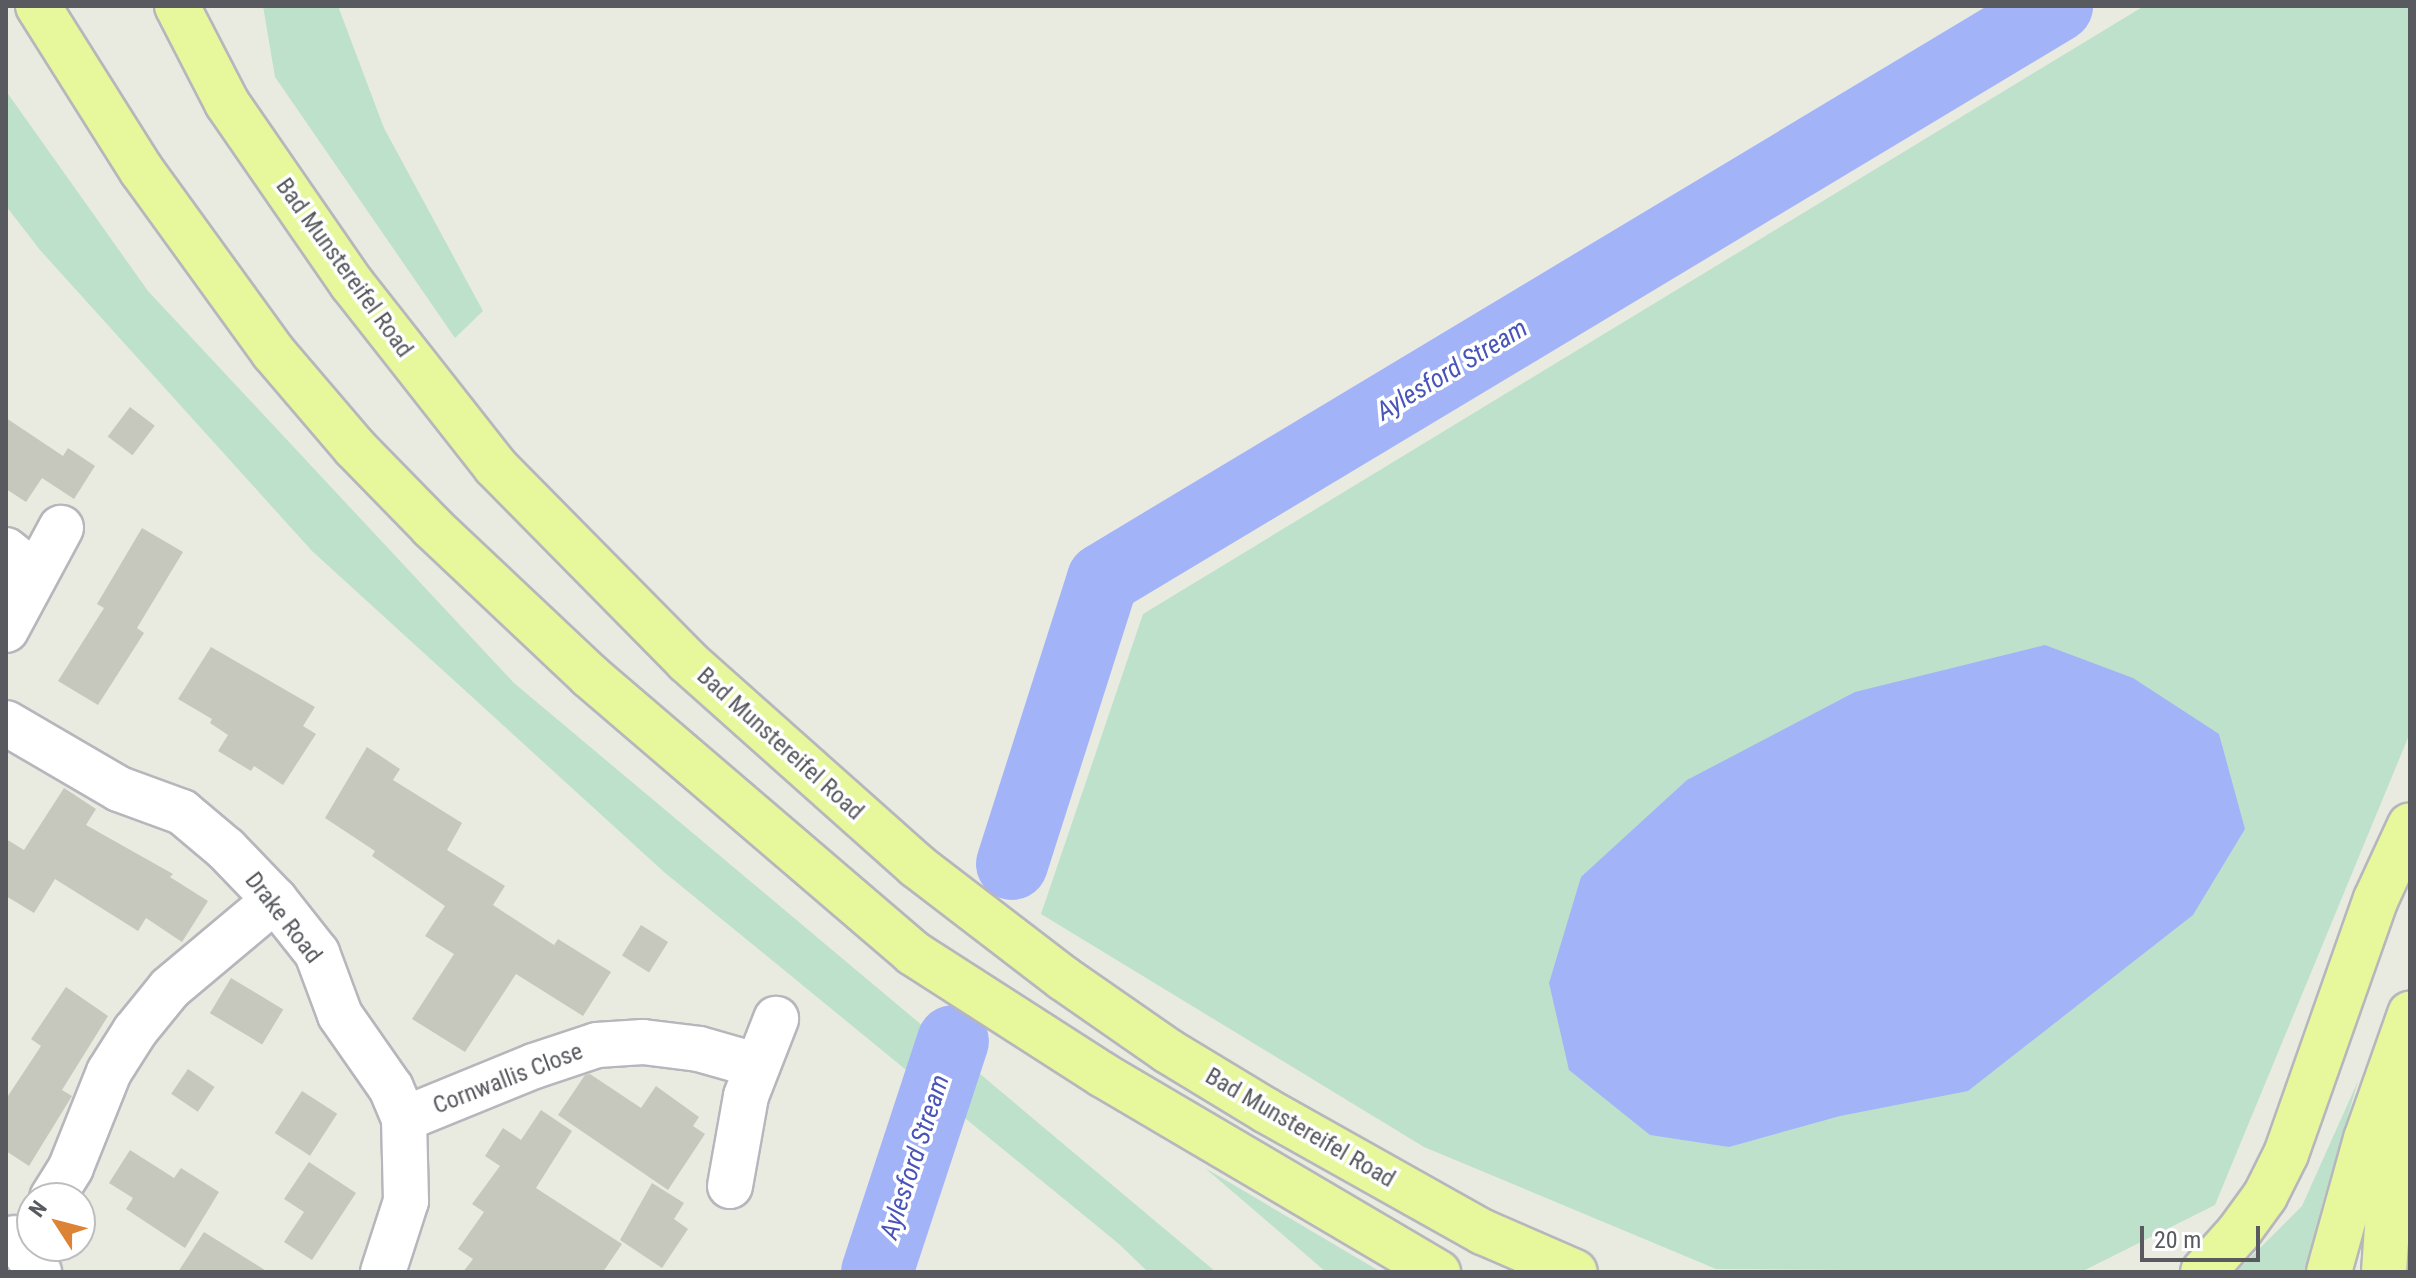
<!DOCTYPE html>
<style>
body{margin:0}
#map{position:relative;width:2416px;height:1278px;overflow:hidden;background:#e9ebe1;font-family:"Roboto Condensed",sans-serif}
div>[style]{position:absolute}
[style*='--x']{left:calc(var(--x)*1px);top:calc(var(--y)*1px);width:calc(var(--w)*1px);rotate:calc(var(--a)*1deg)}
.green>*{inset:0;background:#bee1cc}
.water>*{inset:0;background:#a3b3f8}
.river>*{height:72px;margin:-36px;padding:0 36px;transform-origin:36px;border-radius:36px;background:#a3b3f8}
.building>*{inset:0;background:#c6c7bd;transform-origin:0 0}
.roads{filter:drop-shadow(2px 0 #b6b6bc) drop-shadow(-2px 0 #b6b6bc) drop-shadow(0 2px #b6b6bc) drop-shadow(0 -2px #b6b6bc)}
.minor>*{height:44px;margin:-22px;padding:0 22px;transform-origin:22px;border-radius:22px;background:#fff}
.trunk>*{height:44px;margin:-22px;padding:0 22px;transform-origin:22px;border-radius:22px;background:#e7f79b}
span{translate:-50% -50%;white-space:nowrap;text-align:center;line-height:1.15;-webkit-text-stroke:7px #fff;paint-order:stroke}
.street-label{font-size:24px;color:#595a60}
.water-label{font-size:26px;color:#4954b9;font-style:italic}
.frame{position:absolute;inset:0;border:8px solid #595a60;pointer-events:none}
.north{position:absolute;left:16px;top:1182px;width:80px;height:80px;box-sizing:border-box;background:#fff;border:2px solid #bdbdbf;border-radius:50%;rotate:306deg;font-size:22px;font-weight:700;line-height:32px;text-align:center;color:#595a60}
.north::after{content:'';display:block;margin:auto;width:28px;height:36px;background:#dc8336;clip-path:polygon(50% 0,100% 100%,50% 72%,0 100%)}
.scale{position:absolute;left:2140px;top:1226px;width:120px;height:36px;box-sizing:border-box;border:4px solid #595a60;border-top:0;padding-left:10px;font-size:24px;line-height:28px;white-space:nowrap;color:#595a60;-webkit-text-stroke:6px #fff;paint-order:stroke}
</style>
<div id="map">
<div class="green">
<div style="clip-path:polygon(263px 6px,338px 6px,384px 128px,483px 311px,455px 338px,275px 77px)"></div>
<div style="clip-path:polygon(2144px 6px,2410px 6px,2410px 733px,2215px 1205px,2081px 1272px,1716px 1269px,1424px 1147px,1041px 914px,1143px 614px)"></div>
<div style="clip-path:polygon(6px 91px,148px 291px,514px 683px,1216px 1272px,1148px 1272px,1119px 1244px,664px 872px,312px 551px,40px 250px,6px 206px)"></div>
<div style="clip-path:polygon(2358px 1081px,2321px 1209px,2312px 1272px,2236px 1272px,2302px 1206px)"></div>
<div style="clip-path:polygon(1205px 1168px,1381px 1272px,1326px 1272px)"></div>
</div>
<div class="water">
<div style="clip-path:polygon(2045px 645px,2133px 678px,2219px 734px,2245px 829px,2193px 915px,1968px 1091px,1840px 1116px,1729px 1147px,1650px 1135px,1569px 1070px,1549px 983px,1581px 877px,1687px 780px,1855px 692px)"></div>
</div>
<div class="river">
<div style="--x:1012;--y:864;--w:299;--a:-72.3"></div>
<div style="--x:1103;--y:579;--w:1113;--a:-30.99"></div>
<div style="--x:877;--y:1272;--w:243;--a:-71.8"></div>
</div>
<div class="building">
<div style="left:130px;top:407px;width:31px;height:37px;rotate:37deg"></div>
<div style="clip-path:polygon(6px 418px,63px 456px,68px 448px,95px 466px,74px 499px,42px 478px,26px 502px,6px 489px)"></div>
<div style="clip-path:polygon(142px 528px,183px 552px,137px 628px,144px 633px,98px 705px,58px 681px,104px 608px,97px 604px)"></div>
<div style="clip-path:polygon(211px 647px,315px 707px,303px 726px,316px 734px,283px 785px,254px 766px,251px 771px,218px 751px,228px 735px,210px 723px,212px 719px,178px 699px)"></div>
<div style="clip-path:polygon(367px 747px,400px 769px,393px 780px,462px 823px,447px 850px,505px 886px,493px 905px,554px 945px,558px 939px,611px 972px,583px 1016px,516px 974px,465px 1052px,412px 1019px,454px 954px,425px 936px,445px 906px,372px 856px,375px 851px,325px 818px)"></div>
<div style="clip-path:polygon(64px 788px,96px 809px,86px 825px,173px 874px,170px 877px,208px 901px,182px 942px,146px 918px,138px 931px,55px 879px,34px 913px,6px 896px,6px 839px,24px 850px)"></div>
<div style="left:641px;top:925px;width:32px;height:36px;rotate:32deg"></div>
<div style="left:231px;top:978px;width:61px;height:41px;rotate:31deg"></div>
<div style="clip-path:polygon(66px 987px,108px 1016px,62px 1090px,72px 1096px,29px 1166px,6px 1151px,6px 1099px,41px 1046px,31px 1039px)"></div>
<div style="left:188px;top:1069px;width:32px;height:30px;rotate:34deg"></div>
<div style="clip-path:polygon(590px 1074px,641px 1108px,656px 1086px,699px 1117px,693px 1126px,705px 1134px,668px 1190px,558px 1115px,585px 1075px)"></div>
<div style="left:302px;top:1091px;width:42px;height:50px;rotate:33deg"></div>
<div style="clip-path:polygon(541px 1110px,572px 1131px,536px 1188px,622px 1244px,603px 1272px,463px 1272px,473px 1259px,458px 1249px,484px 1212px,472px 1204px,500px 1166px,485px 1156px,503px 1128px,521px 1140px)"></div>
<div style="clip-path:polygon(130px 1150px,174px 1178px,181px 1168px,219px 1192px,185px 1248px,126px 1209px,133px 1198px,109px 1183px)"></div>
<div style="clip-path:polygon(309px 1162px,356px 1193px,312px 1260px,284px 1242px,304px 1212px,284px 1199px)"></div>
<div style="clip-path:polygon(652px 1183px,684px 1203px,674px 1219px,688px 1229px,662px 1268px,620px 1240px)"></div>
<div style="clip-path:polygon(204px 1232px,268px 1272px,178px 1272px)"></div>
</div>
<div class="roads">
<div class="minor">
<div style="--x:6;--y:550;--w:38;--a:39"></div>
<div style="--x:6;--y:630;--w:116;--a:-61.7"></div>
<div style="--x:6;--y:723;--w:131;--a:30.3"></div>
<div style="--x:119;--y:789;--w:67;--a:20.1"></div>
<div style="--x:182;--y:812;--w:57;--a:40.1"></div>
<div style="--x:226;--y:849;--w:71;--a:46.1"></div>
<div style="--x:275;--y:900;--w:68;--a:51.6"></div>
<div style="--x:317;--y:953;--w:66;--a:69.6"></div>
<div style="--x:340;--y:1015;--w:89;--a:55.1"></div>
<div style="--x:391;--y:1088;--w:34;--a:67"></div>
<div style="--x:404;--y:1119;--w:82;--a:88.6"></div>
<div style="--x:406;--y:1201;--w:75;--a:107.9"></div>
<div style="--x:404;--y:1119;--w:140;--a:-22.2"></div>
<div style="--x:534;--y:1066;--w:66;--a:-18.4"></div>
<div style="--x:597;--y:1045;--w:46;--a:-3.7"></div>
<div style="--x:643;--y:1042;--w:56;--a:7.1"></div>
<div style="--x:699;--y:1049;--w:58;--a:15.9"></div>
<div style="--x:730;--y:1186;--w:91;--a:-79.9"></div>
<div style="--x:746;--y:1096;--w:83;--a:-68.7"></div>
<div style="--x:52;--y:1198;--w:36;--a:-58"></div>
<div style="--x:71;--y:1167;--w:102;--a:-68.2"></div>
<div style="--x:109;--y:1072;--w:49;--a:-57.6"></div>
<div style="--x:135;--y:1031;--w:55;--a:-50.9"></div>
<div style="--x:170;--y:988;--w:137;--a:-40"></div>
<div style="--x:15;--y:1238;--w:42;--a:54.8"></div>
</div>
<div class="trunk">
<div style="--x:38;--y:6;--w:195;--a:57.8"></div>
<div style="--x:142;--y:171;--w:223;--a:54.1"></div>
<div style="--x:273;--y:352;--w:126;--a:49.5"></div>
<div style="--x:355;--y:448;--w:110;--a:45.7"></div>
<div style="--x:432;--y:527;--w:217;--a:43.3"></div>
<div style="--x:590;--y:676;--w:426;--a:40.6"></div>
<div style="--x:913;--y:953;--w:226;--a:32.7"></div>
<div style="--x:1103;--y:1075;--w:389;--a:30.5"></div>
<div style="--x:177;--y:6;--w:109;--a:62.7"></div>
<div style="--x:227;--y:103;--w:220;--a:55.4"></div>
<div style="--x:352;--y:284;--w:231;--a:51.8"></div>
<div style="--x:495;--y:466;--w:274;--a:45.4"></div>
<div style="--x:687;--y:661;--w:308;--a:41.7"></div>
<div style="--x:917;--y:866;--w:184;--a:37.5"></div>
<div style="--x:1063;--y:978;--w:128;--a:34.8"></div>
<div style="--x:1168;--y:1051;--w:116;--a:31.2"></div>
<div style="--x:1267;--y:1111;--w:248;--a:29.3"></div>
<div style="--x:1483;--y:1232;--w:100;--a:23.5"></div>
<div style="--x:2203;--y:1272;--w:52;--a:-48.1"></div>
<div style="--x:2238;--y:1233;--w:46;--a:-53.9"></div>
<div style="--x:2265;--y:1196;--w:47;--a:-63.4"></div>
<div style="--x:2286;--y:1154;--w:270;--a:-70.6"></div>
<div style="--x:2376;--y:899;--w:81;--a:-65.3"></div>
<div style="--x:2329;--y:1272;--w:138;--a:-74.5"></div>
<div style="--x:2366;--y:1139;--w:133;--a:-70.6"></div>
<div style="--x:2384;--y:1272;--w:106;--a:-86.2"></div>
<div style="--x:2391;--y:1166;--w:63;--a:-79.9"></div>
</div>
</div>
<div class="street-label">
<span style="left:344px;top:268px;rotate:54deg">Bad Munstereifel Road</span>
<span style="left:780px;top:744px;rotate:42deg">Bad Munstereifel Road</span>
<span style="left:283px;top:918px;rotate:52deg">Drake Road</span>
<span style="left:508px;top:1079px;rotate:-21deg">Cornwallis Close</span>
<span style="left:1300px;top:1128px;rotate:30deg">Bad Munstereifel Road</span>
</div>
<div class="water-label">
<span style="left:1452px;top:370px;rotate:-31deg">Aylesford Stream</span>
<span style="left:915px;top:1157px;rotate:-72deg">Aylesford Stream</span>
</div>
<div class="frame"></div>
<div class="north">N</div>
<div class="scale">20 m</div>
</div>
